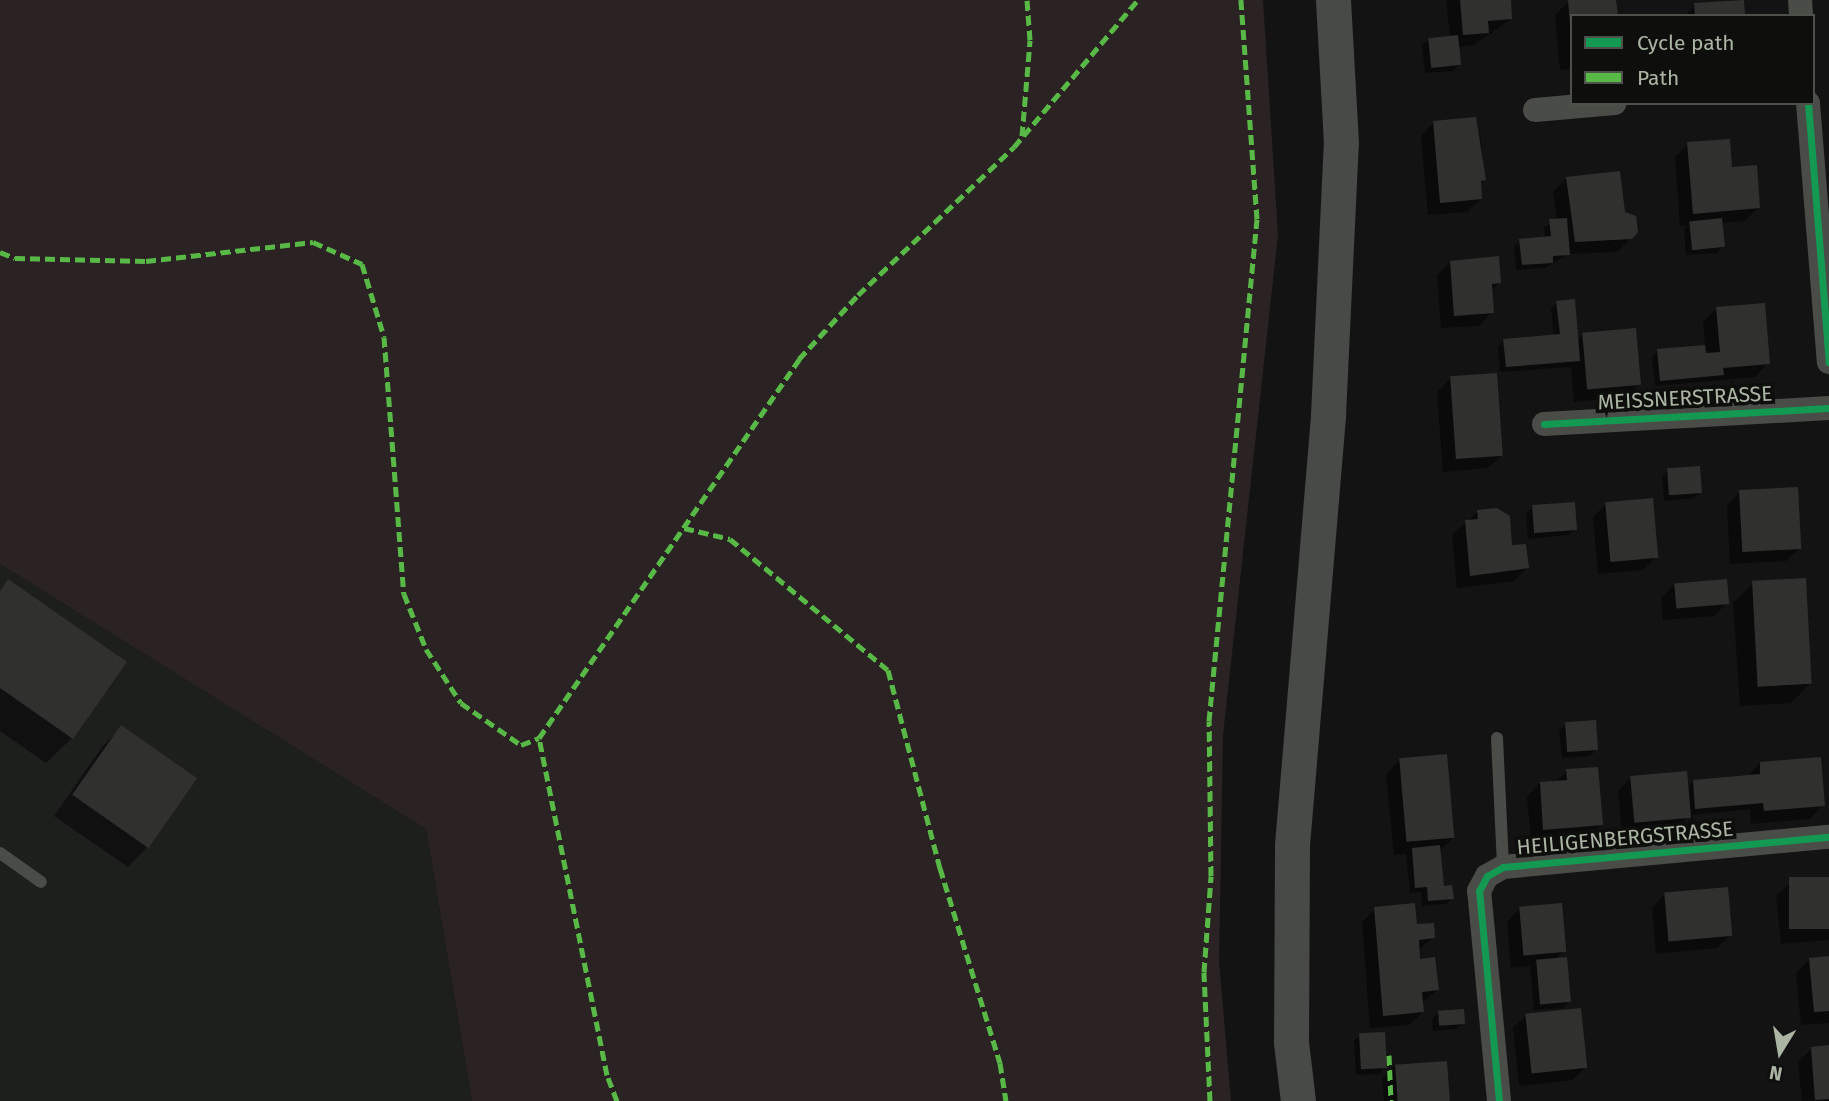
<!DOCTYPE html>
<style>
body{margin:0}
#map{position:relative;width:1829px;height:1101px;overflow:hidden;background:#131313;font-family:"Fira Sans",sans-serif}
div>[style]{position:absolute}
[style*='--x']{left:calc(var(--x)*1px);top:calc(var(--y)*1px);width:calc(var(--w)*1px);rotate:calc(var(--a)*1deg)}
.built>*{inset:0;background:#1d1f1d}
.green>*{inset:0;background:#2b2323}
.shadow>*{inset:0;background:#0007}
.building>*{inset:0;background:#30312f;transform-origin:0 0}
.service>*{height:12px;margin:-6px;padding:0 6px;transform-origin:6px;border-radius:6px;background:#494c47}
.minor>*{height:24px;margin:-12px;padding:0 12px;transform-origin:12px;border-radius:12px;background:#494c47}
.secondary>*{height:35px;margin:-17.5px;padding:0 17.5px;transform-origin:17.5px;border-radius:17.5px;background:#474a46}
.quiet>*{height:5px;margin-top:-2.5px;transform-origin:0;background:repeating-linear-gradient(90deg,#58b947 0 10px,transparent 0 15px)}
.cycleway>*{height:7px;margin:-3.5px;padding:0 3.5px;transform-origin:3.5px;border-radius:3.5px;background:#139951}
span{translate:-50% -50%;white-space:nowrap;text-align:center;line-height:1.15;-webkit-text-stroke:7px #0e0f0d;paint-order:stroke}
.street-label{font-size:21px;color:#aab5a4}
.legend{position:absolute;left:1570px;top:14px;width:245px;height:91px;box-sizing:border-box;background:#0e0f0d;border:2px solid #4c5149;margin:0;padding:9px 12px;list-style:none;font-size:21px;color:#aab5a4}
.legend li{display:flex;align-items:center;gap:14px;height:35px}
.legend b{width:35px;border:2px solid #4c5149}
.north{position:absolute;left:1745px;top:1017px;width:70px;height:70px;-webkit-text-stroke:5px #0e0f0d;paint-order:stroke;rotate:191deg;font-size:19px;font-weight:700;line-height:28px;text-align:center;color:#aab5a4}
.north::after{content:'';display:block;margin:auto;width:24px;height:32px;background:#aab5a4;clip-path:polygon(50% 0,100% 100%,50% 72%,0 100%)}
</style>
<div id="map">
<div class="built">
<div style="clip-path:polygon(0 564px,426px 829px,472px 1101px,0 1101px)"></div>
</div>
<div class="green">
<div style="clip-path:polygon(0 0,1263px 0,1278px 235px,1223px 735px,1219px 961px,1231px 1101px,472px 1101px,426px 829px,0 564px)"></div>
</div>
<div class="shadow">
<div style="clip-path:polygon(1446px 0,1509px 0,1511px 19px,1474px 45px,1457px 47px,1459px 65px,1453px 71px,1425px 73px,1422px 45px,1429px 39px,1450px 37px)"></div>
<div style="clip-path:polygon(1614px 0,1572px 16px,1572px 69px,1560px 70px,1555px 15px,1568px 2px)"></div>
<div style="clip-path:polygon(1695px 5px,1743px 16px,1684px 16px)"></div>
<div style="clip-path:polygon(1434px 122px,1481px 138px,1484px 180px,1480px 184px,1481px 199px,1467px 212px,1428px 215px,1421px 136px)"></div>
<div style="clip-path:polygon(1688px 144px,1730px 169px,1758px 208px,1745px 221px,1721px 223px,1723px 246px,1717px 253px,1686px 255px,1684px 229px,1688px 226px,1680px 226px,1675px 157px)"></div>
<div style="clip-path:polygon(1566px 179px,1623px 213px,1631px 238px,1617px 252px,1569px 254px,1545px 268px,1516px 270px,1514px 247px,1520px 241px,1545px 239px,1544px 227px,1557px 220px,1553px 192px)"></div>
<div style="clip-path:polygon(1450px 262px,1500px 282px,1491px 291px,1492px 312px,1479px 326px,1441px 328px,1437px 275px)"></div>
<div style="clip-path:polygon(1557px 302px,1577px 341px,1582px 335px,1639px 384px,1626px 397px,1574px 402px,1571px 367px,1500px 372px,1498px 346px,1504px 340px,1554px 336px,1551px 309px)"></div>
<div style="clip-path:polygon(1716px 309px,1768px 363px,1755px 377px,1655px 386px,1652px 357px,1658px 351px,1705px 347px,1703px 322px)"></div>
<div style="clip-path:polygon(1451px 378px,1502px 455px,1488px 468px,1443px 472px,1437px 392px)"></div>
<div style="clip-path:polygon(1668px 470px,1701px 492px,1694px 498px,1664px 501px,1662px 477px)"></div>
<div style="clip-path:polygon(1740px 492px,1800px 548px,1786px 561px,1730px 564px,1727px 505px)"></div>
<div style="clip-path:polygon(1606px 504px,1656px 557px,1643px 570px,1598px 574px,1593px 517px)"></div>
<div style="clip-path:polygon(1532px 507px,1575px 529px,1569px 535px,1528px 539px,1526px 514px)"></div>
<div style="clip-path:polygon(1477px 512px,1503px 512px,1511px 547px,1527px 568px,1514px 581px,1457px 588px,1452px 535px)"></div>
<div style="clip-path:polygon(8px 581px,72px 738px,46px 763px,0 731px,0 590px)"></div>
<div style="clip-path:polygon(1753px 583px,1811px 683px,1791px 703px,1740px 706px,1733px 603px)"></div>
<div style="clip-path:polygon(1674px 585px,1727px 603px,1714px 616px,1663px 620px,1661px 598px)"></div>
<div style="clip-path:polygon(1566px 725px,1596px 750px,1590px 756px,1562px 758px,1559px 731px)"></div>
<div style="clip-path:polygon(122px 727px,196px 778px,147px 847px,128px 867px,54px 816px,102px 747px)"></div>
<div style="clip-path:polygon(1400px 760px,1454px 837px,1440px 850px,1442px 888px,1452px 898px,1446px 904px,1422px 906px,1421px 892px,1410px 893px,1406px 854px,1394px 855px,1386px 774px)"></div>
<div style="clip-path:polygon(1760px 763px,1823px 805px,1810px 819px,1751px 824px,1750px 809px,1689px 815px,1676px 830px,1622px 835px,1618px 791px,1631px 778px,1686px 789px,1693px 782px,1747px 777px)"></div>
<div style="clip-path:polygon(1567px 771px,1601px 825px,1588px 838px,1531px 842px,1527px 797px,1540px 783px,1555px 782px)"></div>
<div style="clip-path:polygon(1829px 879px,1829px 940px,1781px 944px,1776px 896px,1790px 883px)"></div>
<div style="clip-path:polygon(1665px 894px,1730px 935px,1717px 948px,1656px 954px,1652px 908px)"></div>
<div style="clip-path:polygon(1520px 908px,1564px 951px,1555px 960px,1569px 1002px,1563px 1008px,1534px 1010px,1530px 966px,1511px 968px,1507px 922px)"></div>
<div style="clip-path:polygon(1375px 909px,1433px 938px,1417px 951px,1418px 961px,1437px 990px,1422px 1003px,1423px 1012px,1409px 1025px,1370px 1028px,1362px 922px)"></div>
<div style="clip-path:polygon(1829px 958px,1829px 1023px,1801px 1025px,1796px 973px,1810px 959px)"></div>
<div style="clip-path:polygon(1438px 1013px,1463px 1023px,1457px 1029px,1433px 1031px,1432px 1019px)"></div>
<div style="clip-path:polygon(1526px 1015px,1586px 1067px,1572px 1080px,1519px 1086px,1513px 1028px)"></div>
<div style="clip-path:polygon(1360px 1035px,1385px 1067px,1379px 1074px,1356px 1075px,1354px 1041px)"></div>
<div style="clip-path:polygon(1829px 1047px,1829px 1101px,1802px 1101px,1798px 1062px,1812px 1048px)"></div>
<div style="clip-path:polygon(1395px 1065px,1448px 1101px,1384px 1101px,1382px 1079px)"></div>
</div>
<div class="building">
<div style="clip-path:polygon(1460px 0,1511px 0,1512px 19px,1488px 21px,1489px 33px,1463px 35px)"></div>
<div style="clip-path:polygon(1568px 0,1616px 0,1618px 16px,1572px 16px,1570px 24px)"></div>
<div style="clip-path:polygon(1744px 0,1745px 16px,1695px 16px,1694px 3px)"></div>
<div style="left:1458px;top:35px;width:30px;height:30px;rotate:84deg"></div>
<div style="clip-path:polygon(1476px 117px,1486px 180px,1481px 181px,1482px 199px,1440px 203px,1433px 121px)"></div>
<div style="clip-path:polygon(1730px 139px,1732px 167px,1757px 165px,1760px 208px,1693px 214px,1687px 142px)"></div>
<div style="clip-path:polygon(1620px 171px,1625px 212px,1636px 216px,1638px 232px,1632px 239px,1575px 242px,1566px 177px)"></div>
<div style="clip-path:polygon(1567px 218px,1570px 255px,1553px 256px,1553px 263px,1522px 265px,1519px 239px,1551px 236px,1549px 219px)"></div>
<div style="left:1722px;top:218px;width:29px;height:33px;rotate:84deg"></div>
<div style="clip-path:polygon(1499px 256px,1501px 283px,1492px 284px,1494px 313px,1454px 316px,1450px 261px)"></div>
<div style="clip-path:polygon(1575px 299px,1580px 361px,1506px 367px,1503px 339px,1560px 334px,1556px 301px)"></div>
<div style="clip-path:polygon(1765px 303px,1770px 364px,1723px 368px,1724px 375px,1660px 381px,1657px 349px,1705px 345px,1706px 353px,1720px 352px,1716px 307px)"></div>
<div style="left:1636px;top:328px;width:57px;height:54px;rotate:85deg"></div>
<div style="left:1497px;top:373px;width:83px;height:47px;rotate:86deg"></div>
<div style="left:1700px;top:466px;width:27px;height:33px;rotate:86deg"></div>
<div style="left:1798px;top:487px;width:62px;height:59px;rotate:87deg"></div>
<div style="left:1653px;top:498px;width:60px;height:48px;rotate:85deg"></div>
<div style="left:1575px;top:502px;width:28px;height:43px;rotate:86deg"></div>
<div style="clip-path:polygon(1497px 508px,1510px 516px,1512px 545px,1526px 544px,1529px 568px,1470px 576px,1465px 520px,1478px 519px,1477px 510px)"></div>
<div style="left:1806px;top:578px;width:106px;height:54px;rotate:87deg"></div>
<div style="clip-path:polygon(8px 579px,127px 662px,73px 739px,0 688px,0 591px)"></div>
<div style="left:1727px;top:579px;width:25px;height:53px;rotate:85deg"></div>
<div style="left:1596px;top:720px;width:30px;height:31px;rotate:86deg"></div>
<div style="left:121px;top:725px;width:93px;height:85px;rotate:35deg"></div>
<div style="left:1447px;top:754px;width:84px;height:48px;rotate:85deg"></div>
<div style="clip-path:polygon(1821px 757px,1825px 806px,1764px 811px,1763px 803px,1695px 809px,1693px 780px,1760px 774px,1760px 762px)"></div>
<div style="clip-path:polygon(1598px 767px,1603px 825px,1543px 830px,1540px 782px,1567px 780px,1566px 769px)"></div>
<div style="left:1687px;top:771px;width:47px;height:57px;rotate:85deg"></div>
<div style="clip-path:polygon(1440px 845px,1444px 886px,1452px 885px,1454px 899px,1428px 901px,1427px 887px,1415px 888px,1412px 848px)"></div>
<div style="left:1829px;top:877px;width:52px;height:40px;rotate:90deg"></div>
<div style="left:1728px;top:887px;width:49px;height:64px;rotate:85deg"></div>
<div style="clip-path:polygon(1415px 903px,1417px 924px,1434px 923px,1435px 938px,1419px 940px,1420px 959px,1435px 957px,1439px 990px,1422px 992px,1424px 1012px,1383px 1016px,1374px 907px)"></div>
<div style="left:1562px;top:903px;width:49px;height:43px;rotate:85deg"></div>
<div style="clip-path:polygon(1829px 956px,1829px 1011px,1814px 1012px,1809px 958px)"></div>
<div style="left:1567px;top:957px;width:45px;height:31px;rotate:85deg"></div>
<div style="left:1581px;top:1008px;width:60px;height:56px;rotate:84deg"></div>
<div style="left:1464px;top:1009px;width:15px;height:26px;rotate:86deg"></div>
<div style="left:1385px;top:1032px;width:36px;height:26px;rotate:87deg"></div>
<div style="clip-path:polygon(1829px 1045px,1829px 1099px,1815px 1100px,1811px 1047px)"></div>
<div style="left:1447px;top:1061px;width:40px;height:52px;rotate:86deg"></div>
</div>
<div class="service">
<div style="--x:1497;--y:738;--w:129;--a:87.3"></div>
<div style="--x:0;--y:853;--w:50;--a:35.3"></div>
</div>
<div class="minor">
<div style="--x:1800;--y:0;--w:16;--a:86"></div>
<div style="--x:1808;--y:103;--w:260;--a:85.4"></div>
<div style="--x:1535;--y:110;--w:80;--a:-5"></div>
<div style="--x:1544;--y:424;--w:285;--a:-3.2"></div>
<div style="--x:1499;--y:1101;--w:211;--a:-95.4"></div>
<div style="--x:1479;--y:891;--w:17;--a:-62"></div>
<div style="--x:1487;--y:876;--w:18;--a:-29"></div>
<div style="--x:1503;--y:867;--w:327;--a:-5.3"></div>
</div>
<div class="secondary">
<div style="--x:1298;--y:1101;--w:59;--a:-96.8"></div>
<div style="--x:1291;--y:1042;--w:197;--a:-89.7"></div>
<div style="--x:1292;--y:845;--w:432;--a:-85.2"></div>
<div style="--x:1328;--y:415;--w:272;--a:-87.3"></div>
<div style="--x:1341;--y:143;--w:143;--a:-93.2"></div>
</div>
<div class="quiet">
<div style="--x:1022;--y:136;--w:96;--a:-85.2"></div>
<div style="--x:1030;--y:40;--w:40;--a:-94.3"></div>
<div style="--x:0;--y:252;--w:16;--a:22"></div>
<div style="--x:15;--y:258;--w:131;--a:1.3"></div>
<div style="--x:146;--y:261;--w:168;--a:-6.5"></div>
<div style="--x:313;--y:242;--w:54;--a:24.2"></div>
<div style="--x:362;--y:264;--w:76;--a:73.2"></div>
<div style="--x:384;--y:337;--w:258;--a:85.6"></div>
<div style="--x:404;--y:594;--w:59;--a:68.2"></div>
<div style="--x:426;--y:649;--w:64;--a:57.1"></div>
<div style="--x:461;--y:703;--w:73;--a:35"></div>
<div style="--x:521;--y:745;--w:19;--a:-21"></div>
<div style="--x:684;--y:528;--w:47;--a:13.4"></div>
<div style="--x:730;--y:539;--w:205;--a:39.7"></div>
<div style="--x:888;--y:670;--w:205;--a:75.3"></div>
<div style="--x:940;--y:868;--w:204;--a:72.9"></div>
<div style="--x:1000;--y:1063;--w:38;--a:81"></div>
<div style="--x:1389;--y:1055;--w:46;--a:87.5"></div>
<div style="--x:617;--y:1101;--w:28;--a:-111"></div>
<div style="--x:607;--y:1075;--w:344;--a:-101.4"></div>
<div style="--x:539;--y:738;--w:460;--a:-55.5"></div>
<div style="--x:799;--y:359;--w:87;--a:-47.3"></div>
<div style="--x:858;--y:295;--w:215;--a:-43.5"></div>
<div style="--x:1014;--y:147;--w:192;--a:-49.9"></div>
<div style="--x:1210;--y:1101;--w:129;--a:-92.7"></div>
<div style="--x:1204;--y:972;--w:96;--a:-85.8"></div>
<div style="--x:1211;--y:876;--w:155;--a:-90.7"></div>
<div style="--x:1209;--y:721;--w:504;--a:-84.54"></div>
<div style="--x:1257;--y:219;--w:220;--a:-94.2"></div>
</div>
<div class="cycleway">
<div style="--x:1808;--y:103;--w:260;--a:85.4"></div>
<div style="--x:1544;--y:424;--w:285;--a:-3.2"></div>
<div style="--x:1499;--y:1101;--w:211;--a:-95.4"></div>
<div style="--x:1479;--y:891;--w:17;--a:-62"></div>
<div style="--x:1487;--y:876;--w:18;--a:-29"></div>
<div style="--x:1503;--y:867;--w:327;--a:-5.3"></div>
</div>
<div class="street-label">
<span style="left:1685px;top:398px;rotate:-3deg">MEISSNERSTRASSE</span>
<span style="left:1625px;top:838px;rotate:-5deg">HEILIGENBERGSTRASSE</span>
</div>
<ul class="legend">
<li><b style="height:9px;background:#139951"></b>Cycle path</li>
<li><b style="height:9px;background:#58b947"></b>Path</li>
</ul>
<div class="north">N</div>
</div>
